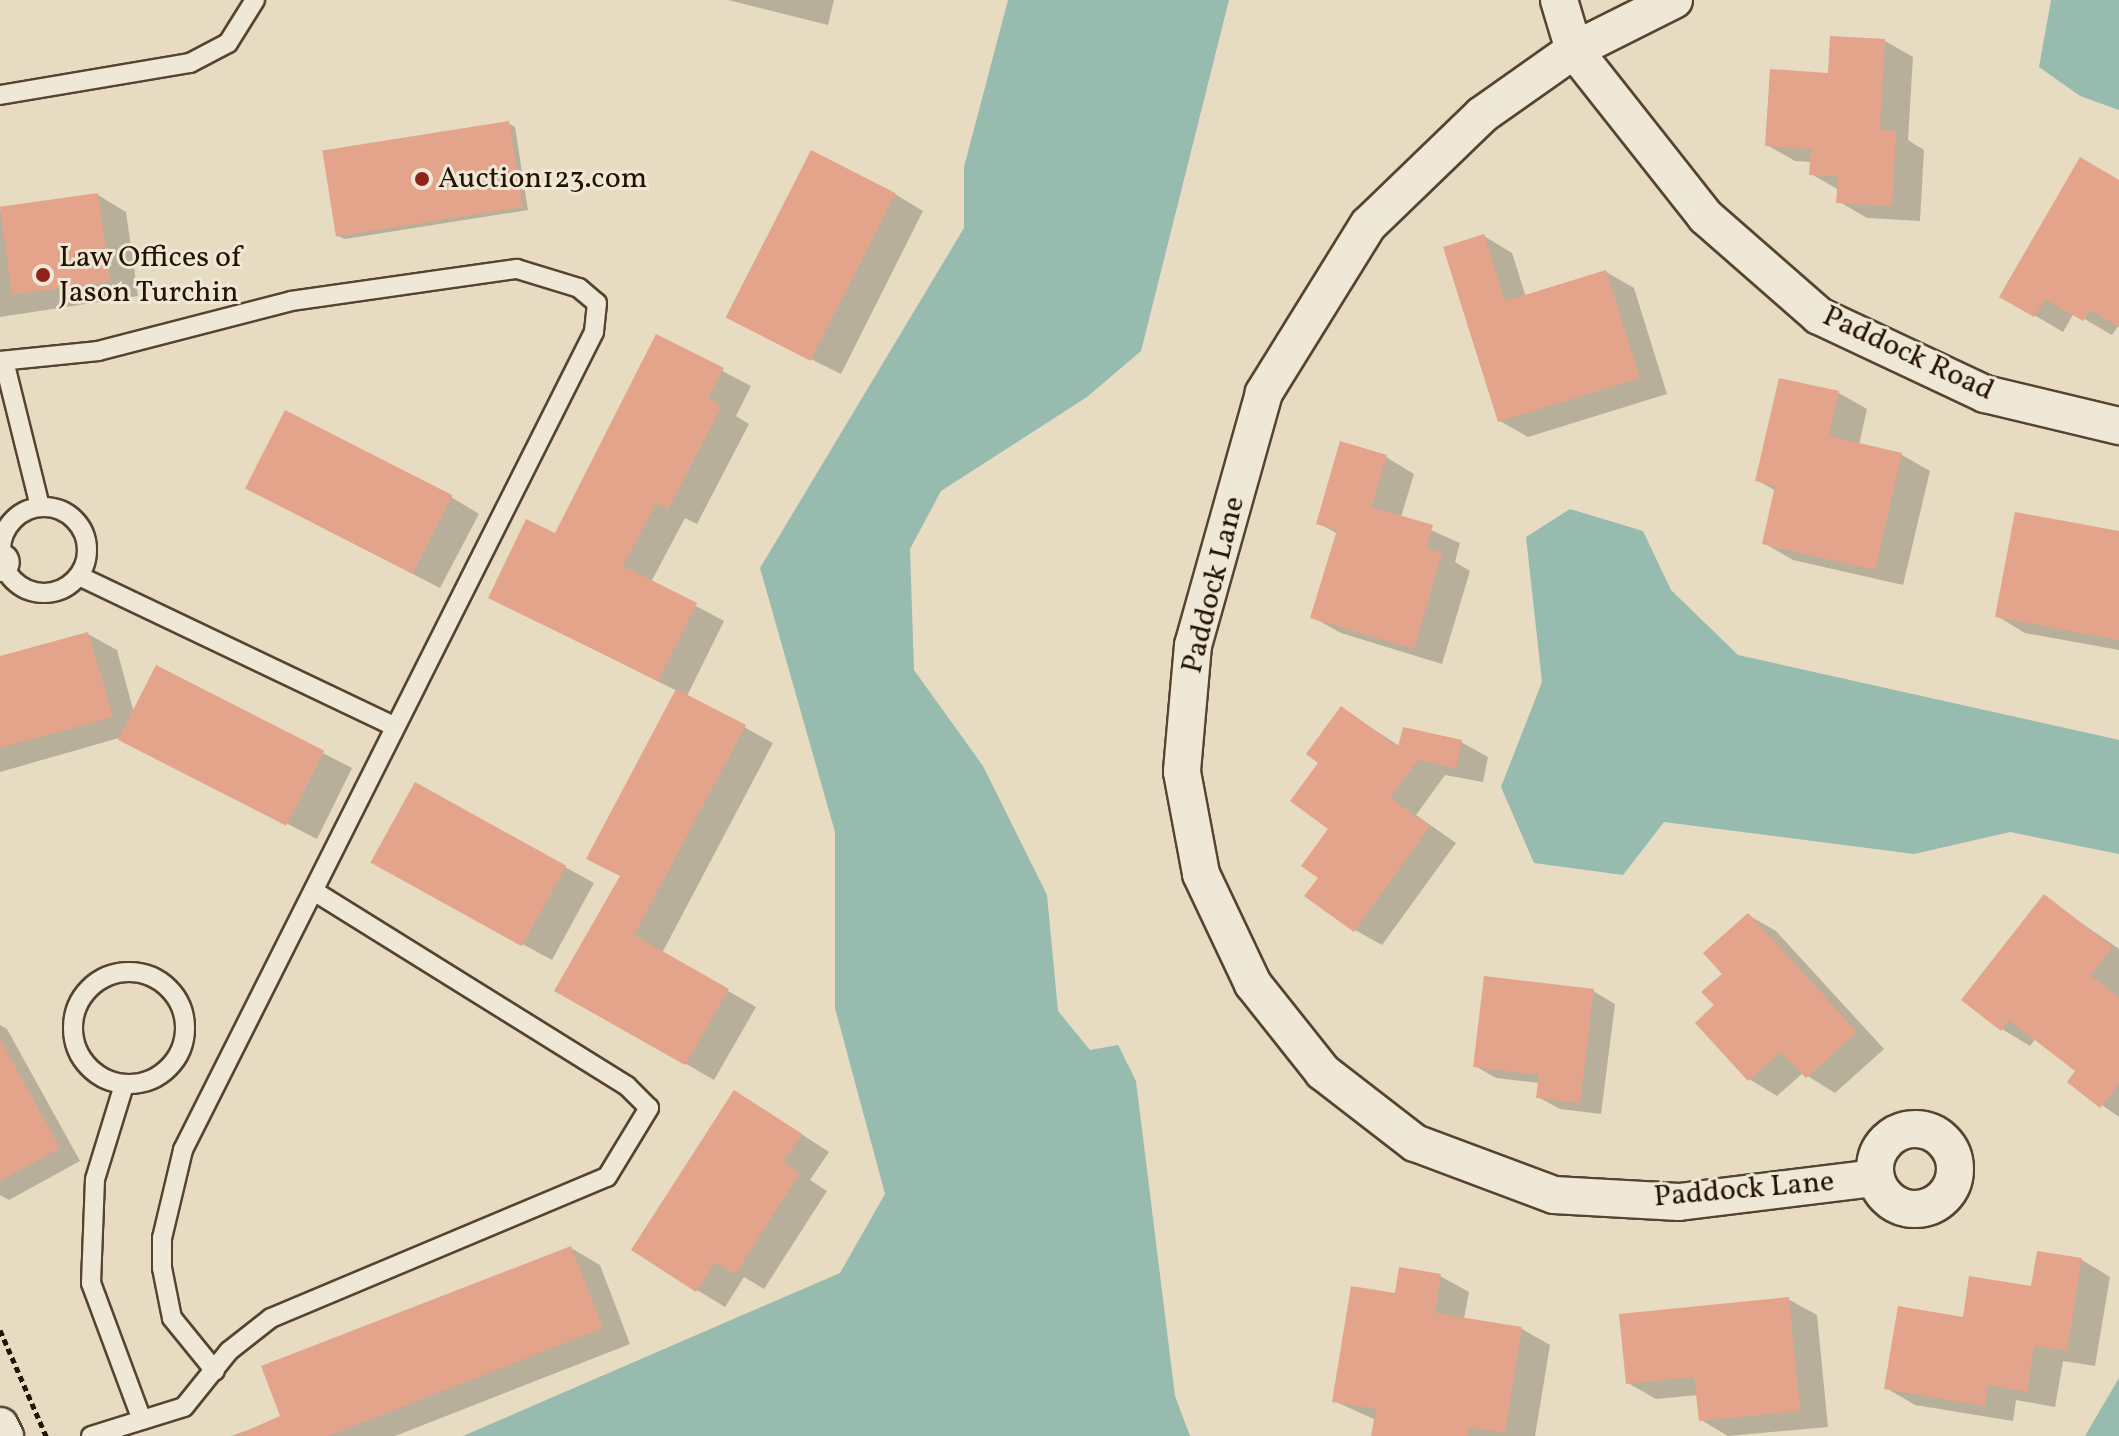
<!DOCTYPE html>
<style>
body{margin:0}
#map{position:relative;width:2119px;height:1436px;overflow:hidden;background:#e7dbc2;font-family:Vollkorn,serif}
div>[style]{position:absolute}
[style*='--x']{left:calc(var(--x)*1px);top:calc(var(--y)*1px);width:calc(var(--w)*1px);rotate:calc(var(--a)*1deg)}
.water>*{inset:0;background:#97bbaf}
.shadow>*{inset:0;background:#0003}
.building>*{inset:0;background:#e3a48b;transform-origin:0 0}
.path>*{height:5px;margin-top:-2.5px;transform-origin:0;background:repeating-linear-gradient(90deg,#261200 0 6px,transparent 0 10px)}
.roads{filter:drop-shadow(2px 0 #564430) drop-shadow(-2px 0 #564430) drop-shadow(0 2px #564430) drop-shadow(0 -2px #564430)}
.service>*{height:18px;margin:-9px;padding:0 9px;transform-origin:9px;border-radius:9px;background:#efe8d7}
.service>.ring{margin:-9px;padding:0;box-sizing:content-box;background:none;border:18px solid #efe8d7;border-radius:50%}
.minor>*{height:36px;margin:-18px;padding:0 18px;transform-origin:18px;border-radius:18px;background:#efe8d7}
.minor>.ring{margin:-18px;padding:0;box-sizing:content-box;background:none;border:36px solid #efe8d7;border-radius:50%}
.dots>*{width:22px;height:22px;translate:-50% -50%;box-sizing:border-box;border:4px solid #efe8d7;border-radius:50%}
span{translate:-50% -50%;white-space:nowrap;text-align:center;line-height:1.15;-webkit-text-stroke:6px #efe8d7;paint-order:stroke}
.poi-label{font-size:30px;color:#261200}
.left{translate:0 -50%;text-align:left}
.street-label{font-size:30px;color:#261200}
</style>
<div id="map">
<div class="water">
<div style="clip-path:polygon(1008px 0,1229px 0,1141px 351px,1087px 397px,941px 491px,910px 549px,914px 670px,983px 766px,1047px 895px,1058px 1011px,1090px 1050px,1118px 1045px,1136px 1081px,1175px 1396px,1190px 1436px,463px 1436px,840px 1273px,885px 1194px,835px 1008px,835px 832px,760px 568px,964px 228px,964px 167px)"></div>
<div style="clip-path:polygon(2051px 0,2119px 0,2119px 110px,2080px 96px,2039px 67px)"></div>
<div style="clip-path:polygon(1570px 509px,1643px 531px,1671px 590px,1738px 655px,2119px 740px,2119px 854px,2010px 832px,1914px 854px,1664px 822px,1623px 875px,1534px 863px,1501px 787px,1542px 682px,1526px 537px)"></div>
<div style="clip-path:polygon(2119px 1378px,2119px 1436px,2085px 1436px)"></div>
</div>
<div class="shadow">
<div style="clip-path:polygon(728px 0,834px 0,828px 25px)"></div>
<div style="clip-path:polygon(1885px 41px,1913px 57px,1908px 140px,1924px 150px,1920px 221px,1867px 218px,1838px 201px,1839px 190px,1811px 174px,1812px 162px,1795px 161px,1767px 145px,1830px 75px)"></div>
<div style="clip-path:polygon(508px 123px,515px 127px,528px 210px,345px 239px,338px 236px)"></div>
<div style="clip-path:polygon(2119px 182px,2119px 325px,2112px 335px,2074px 313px,2063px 332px,2002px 296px)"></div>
<div style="clip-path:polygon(895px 194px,923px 211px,841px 374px,758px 333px)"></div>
<div style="clip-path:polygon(98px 195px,126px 212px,138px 296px,0 317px,0 210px)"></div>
<div style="clip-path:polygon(1484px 236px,1512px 253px,1526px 297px,1606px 272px,1634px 288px,1667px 394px,1528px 437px,1500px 421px)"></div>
<div style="clip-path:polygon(657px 337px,751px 386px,736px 416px,749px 424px,697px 524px,685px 518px,651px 582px,724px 621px,687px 696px,773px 743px,662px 953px,756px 1007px,714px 1080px,557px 990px,622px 877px,677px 691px,490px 597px,556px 536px)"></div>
<div style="clip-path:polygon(1780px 380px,1839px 393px,1867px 409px,1859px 445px,1902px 455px,1930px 471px,1903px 585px,1793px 560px,1764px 543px,1776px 491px,1757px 480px)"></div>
<div style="clip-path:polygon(1386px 457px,1414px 474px,1401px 517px,1460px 543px,1455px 562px,1470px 571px,1442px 664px,1341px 633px,1312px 617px,1338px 534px,1318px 523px)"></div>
<div style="clip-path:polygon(451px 497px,479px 514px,440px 588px,275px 503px)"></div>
<div style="clip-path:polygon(2119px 533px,2119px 650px,2025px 633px,1997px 616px)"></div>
<div style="clip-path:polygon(88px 634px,117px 650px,134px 713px,157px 668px,352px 768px,317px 839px,119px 738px,0 772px,0 659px)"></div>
<div style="clip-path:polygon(1342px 709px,1401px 747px,1461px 742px,1488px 757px,1483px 782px,1445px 775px,1416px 815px,1456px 843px,1382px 945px,1355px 930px,1320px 878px,1331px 829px,1321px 763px)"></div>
<div style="clip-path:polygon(416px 785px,594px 883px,552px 960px,402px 879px)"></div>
<div style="clip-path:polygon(2044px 897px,2119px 949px,2119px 1117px,2069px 1082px,2078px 1071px,2036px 1038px,2030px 1046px,2002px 1029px)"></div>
<div style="clip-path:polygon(1748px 915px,1776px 931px,1884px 1049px,1835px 1093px,1803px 1073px,1777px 1096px,1749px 1079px,1717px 1005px)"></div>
<div style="clip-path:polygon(1593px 991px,1615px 1004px,1601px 1114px,1560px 1109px,1538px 1097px,1540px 1083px,1496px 1078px,1475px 1066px)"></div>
<div style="clip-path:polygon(0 1025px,7px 1029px,80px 1161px,9px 1200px,0 1195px)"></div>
<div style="clip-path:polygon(763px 1109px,829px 1152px,810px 1180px,827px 1191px,764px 1289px,744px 1277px,725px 1307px,697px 1290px)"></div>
<div style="clip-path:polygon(571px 1248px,600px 1265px,630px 1344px,395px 1436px,231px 1436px,283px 1418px)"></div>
<div style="clip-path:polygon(2039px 1253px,2082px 1260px,2110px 1277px,2095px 1366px,2063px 1361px,2055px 1407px,2016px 1400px,2013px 1421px,1915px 1405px,1886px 1388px,1964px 1319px,2033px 1288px)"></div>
<div style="clip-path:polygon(1440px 1276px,1469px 1292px,1464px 1319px,1522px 1329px,1550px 1345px,1535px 1436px,1373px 1436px,1376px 1420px,1334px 1401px,1396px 1296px)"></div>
<div style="clip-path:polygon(1788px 1299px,1817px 1315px,1828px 1427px,1728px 1436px,1701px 1420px,1698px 1395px,1656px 1399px,1628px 1383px)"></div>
</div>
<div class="building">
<div style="clip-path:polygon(1830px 36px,1885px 39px,1880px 130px,1896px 131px,1892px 206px,1836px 203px,1838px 176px,1809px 175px,1811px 149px,1765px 146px,1770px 69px,1828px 73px)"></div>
<div style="left:509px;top:121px;width:87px;height:189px;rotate:81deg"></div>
<div style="left:811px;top:150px;width:95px;height:188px;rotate:27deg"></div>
<div style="clip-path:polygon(2080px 157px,2119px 180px,2119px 327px,2090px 310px,2083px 321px,2045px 299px,2034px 317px,1999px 297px)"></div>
<div style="left:98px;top:193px;width:89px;height:99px;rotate:82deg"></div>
<div style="clip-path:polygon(1484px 234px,1505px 301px,1606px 270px,1640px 378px,1498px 422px,1443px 247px)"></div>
<div style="clip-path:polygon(656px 334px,724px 368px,708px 398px,722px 406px,668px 509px,656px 503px,623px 566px,697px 603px,658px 681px,488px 598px,526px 519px,555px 533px)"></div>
<div style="clip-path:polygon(1779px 378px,1839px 391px,1829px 436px,1902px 453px,1875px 570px,1762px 544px,1775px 486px,1755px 481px)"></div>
<div style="left:285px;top:410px;width:188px;height:88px;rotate:27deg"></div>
<div style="clip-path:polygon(1340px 441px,1387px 455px,1371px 507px,1433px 525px,1426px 548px,1442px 553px,1414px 649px,1310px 618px,1337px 530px,1316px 524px)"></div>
<div style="clip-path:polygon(2015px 512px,2119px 531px,2119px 640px,1995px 617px)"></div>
<div style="clip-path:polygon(88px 632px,113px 717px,0 748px,0 656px)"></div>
<div style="left:156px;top:665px;width:189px;height:84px;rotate:27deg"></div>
<div style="clip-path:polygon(676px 689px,746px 725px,634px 935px,729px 989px,685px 1065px,554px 991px,620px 876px,586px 859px)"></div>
<div style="clip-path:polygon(1341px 706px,1398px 747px,1403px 727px,1462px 740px,1456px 768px,1418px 760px,1390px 798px,1430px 826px,1354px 932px,1304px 896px,1318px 878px,1301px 866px,1328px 829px,1290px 801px,1318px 763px,1306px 754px)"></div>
<div style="left:415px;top:782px;width:173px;height:92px;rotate:29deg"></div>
<div style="clip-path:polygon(2044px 894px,2112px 947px,2090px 975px,2119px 997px,2119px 1084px,2100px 1108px,2067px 1082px,2075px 1071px,2009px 1020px,2001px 1031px,1961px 1000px)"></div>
<div style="clip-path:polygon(1748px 913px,1857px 1032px,1806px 1078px,1781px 1052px,1748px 1081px,1695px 1023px,1714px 1005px,1701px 992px,1722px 974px,1703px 953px)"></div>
<div style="clip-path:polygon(1484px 976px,1594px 989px,1580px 1103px,1536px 1098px,1539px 1075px,1473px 1067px)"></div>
<div style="clip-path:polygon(0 1039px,60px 1148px,0 1181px)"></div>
<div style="clip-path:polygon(734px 1090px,802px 1134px,783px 1162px,800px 1173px,735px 1274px,715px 1262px,696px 1292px,631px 1250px)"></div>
<div style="clip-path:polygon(571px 1246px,603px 1328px,328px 1436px,235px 1436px,280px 1416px,261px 1366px)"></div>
<div style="clip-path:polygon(2037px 1251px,2082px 1258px,2067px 1351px,2034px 1346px,2027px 1392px,1988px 1385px,1985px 1406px,1884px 1389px,1898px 1306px,1963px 1317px,1969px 1276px,2031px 1286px)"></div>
<div style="clip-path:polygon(1399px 1267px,1441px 1274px,1435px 1313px,1522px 1327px,1505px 1433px,1469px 1427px,1468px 1436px,1371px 1436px,1376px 1409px,1332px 1402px,1351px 1286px,1395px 1293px)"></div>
<div style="clip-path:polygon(1789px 1297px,1800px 1411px,1699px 1421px,1694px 1377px,1626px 1384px,1619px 1314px)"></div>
</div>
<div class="path">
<div style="--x:0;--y:1330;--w:116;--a:66.5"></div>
</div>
<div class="roads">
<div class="service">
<div style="--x:0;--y:95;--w:193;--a:-9.6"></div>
<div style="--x:190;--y:63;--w:43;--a:-27.8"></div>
<div style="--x:228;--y:43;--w:51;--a:-57.9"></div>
<div style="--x:0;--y:361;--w:99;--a:-5.8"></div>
<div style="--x:98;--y:351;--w:199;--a:-14.5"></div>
<div style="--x:291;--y:301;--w:228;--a:-8.1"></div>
<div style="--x:517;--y:269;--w:65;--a:17"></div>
<div style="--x:579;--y:288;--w:23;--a:40"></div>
<div style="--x:597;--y:303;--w:29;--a:96"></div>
<div style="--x:594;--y:332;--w:915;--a:116.68"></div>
<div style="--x:183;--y:1150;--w:90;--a:103.4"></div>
<div style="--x:162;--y:1238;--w:30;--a:90"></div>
<div style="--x:162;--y:1268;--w:51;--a:78.7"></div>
<div style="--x:172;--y:1318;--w:68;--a:50.9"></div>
<div style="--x:4;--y:361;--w:149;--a:76.1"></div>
<div class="ring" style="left:1px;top:507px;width:68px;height:68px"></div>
<div style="--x:79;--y:576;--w:348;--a:25.5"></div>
<div class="ring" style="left:73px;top:972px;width:94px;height:94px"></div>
<div style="--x:124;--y:1085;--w:98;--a:107.1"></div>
<div style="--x:95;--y:1179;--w:104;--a:92.2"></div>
<div style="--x:91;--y:1283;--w:146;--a:69.6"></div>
<div style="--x:91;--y:1436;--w:97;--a:-17.3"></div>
<div style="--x:184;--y:1407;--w:72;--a:-51.2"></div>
<div style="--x:229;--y:1351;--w:53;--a:-38.2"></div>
<div style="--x:271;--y:1318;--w:364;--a:-22.8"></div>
<div style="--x:607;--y:1177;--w:81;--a:-58.7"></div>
<div style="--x:649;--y:1108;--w:31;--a:-135"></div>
<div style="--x:627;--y:1086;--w:369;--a:-148.1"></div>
</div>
<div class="minor">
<div style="--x:1559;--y:0;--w:52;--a:73.3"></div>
<div style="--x:1574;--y:50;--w:213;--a:51.7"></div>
<div style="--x:1706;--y:217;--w:150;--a:41.2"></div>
<div style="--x:1819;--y:316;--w:183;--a:25.2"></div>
<div style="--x:1985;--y:394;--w:138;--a:13.4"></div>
<div style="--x:1674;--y:0;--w:112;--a:153.4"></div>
<div style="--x:1574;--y:50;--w:113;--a:144.8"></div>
<div style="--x:1482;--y:115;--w:158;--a:136"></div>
<div style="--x:1368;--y:225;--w:198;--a:121.8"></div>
<div style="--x:1264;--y:393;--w:262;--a:105.7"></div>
<div style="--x:1193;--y:645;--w:127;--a:95"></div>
<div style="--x:1182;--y:772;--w:104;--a:79.4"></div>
<div style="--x:1201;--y:874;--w:122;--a:64.7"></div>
<div style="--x:1253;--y:984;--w:112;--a:51.5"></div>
<div style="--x:1323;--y:1072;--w:116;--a:37.7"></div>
<div style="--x:1415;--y:1143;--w:148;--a:20.5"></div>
<div style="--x:1554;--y:1195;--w:125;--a:3.2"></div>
<div style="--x:1679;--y:1202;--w:197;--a:-7"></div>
<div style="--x:0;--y:563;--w:1;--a:-45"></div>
<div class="ring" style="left:1875px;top:1129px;width:44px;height:44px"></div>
<div style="--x:0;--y:1426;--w:11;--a:63"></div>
</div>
</div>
<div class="dots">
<div style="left:422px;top:179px;background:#8f2418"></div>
<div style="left:43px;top:275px;background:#8f2418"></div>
</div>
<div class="poi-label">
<span class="left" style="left:438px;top:179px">Auction123.com</span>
<span class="left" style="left:59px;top:275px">Law Offices of<br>Jason Turchin</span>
</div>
<div class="street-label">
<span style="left:1908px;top:354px;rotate:25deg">Paddock Road</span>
<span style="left:1214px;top:585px;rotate:-76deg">Paddock Lane</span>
<span style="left:1744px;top:1190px;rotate:-5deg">Paddock Lane</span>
</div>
</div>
